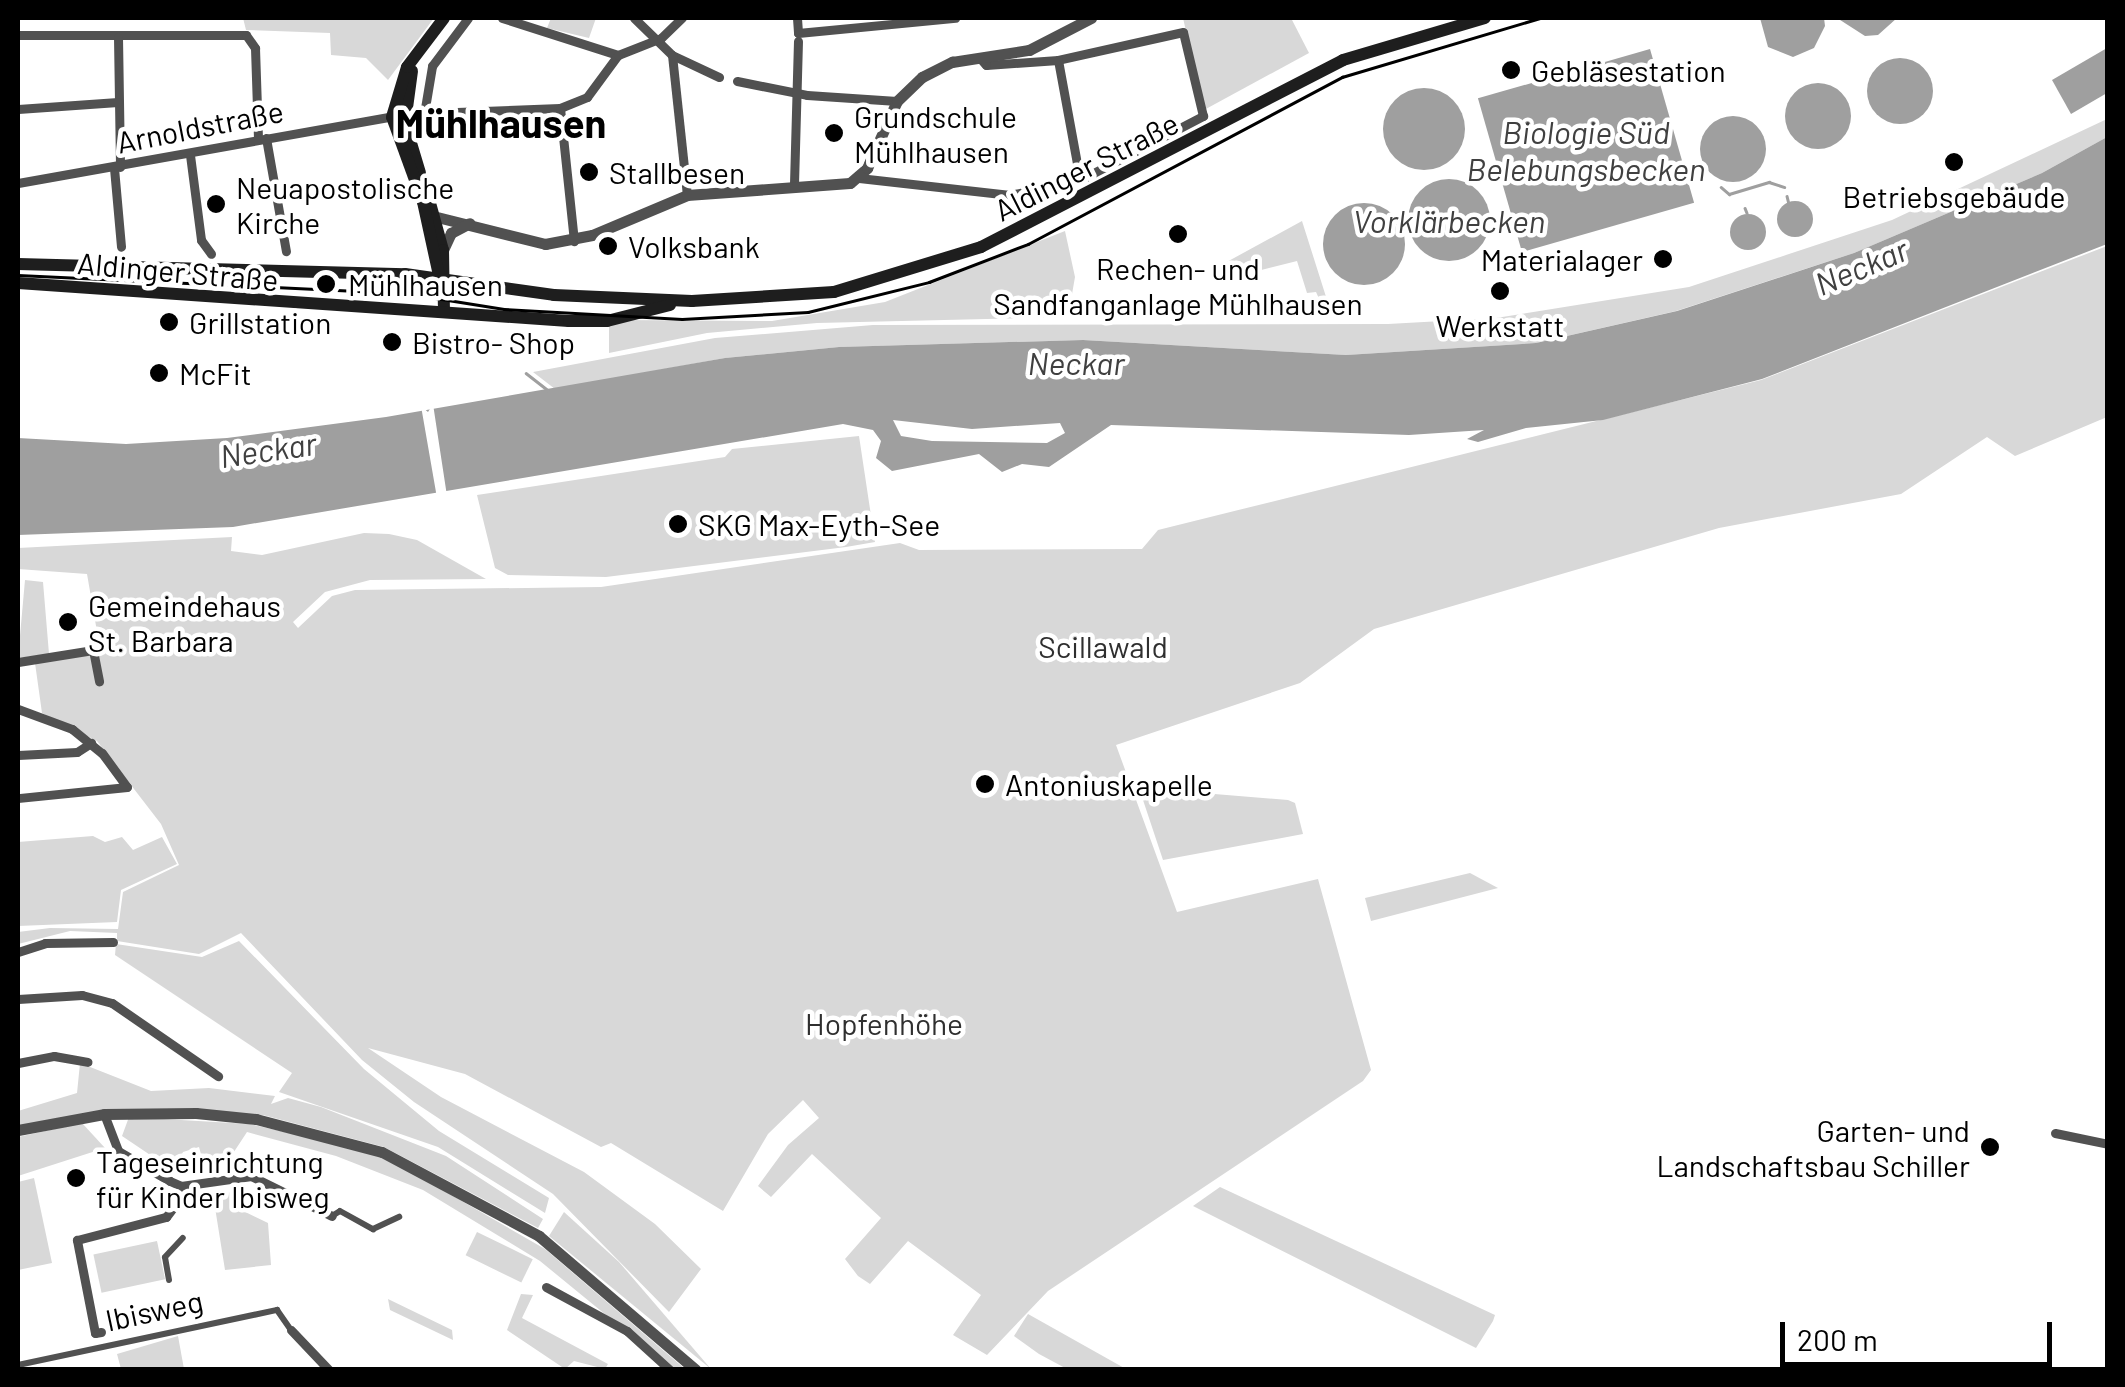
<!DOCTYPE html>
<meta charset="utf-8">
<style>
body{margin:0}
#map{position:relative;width:2125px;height:1387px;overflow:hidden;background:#fff;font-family:Barlow,sans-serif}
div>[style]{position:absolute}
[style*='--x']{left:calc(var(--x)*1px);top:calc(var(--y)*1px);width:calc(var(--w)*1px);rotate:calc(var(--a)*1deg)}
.green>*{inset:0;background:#d8d8d8;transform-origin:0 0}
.water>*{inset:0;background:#9f9f9f;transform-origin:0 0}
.round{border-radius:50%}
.pier>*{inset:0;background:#fff}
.stream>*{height:2.5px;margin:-1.25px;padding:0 1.25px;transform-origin:1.25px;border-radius:1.25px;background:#9f9f9f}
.pedestrian>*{height:6px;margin:-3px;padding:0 3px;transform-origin:3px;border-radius:3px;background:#515151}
.minor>*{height:9px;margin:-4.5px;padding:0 4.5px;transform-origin:4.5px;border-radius:4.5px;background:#515151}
.tertiary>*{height:11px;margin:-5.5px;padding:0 5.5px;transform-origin:5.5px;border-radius:5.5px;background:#515151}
.secondary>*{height:12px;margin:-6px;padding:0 6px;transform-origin:6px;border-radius:6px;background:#1e1e1e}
.tram>*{height:2.5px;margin:-1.25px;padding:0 1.25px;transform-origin:1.25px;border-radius:1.25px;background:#000}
.dots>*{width:28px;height:28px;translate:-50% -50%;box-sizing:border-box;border:5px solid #fff;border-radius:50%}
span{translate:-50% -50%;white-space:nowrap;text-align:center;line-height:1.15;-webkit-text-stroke:9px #fff;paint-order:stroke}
.poi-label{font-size:30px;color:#000}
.left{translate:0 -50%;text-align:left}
.right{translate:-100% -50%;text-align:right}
.street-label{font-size:30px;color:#000}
.park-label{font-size:30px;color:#2f2f2f}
.water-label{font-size:32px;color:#404040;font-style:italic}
.district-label{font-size:40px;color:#000;font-weight:700}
.frame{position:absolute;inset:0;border:20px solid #000;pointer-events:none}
.scale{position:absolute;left:1780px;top:1322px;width:272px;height:45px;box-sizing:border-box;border:5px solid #000;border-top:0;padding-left:12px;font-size:30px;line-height:35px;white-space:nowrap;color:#000;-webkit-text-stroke:8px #fff;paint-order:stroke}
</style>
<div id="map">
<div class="green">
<div style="clip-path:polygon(243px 18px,434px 18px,388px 80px,366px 58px,331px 55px,330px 33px,246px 30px)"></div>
<div style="clip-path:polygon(551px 18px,596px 18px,589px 38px,547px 28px)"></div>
<div style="clip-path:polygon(1183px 18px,1291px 18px,1309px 53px,1204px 110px)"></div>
<div style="clip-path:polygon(2107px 119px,2107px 137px,2042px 173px,1854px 253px,1676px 311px,1536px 343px,1346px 355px,1083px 340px,839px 347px,725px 358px,555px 389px,533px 372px,715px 338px,873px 325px,1388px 324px,1496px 318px,1689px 287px,1892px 220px)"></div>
<div style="clip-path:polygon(1302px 221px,1328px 303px,1321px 303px,1316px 292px,1307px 293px,1297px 261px,1226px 279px,1223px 264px)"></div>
<div style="clip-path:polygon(1065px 231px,1075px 277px,1068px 317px,817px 323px,707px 333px,609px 353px,609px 325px,619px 320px,772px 321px,885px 302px)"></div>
<div style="clip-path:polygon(2107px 246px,2107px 417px,2015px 456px,1987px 437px,1901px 494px,1719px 528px,1374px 629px,1300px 683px,1116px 745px,1177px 912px,1318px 879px,1371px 1070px,1363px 1081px,1048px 1291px,987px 1355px,953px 1335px,981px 1295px,908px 1241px,870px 1284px,858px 1276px,845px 1259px,881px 1218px,812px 1154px,771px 1197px,758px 1186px,788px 1145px,819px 1118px,803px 1100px,768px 1134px,723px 1211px,611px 1143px,601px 1147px,465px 1074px,368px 1048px,441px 1097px,584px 1172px,655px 1224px,701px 1269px,669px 1312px,553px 1194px,414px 1102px,362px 1060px,241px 933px,199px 954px,117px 941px,117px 933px,70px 931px,18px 944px,18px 932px,50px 928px,118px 929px,123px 892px,179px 865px,161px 824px,97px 741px,42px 713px,35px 663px,100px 649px,87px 574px,18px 569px,18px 548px,232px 537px,231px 551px,262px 555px,364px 533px,389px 534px,417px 540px,486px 579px,370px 580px,325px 592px,293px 622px,298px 628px,332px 596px,355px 590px,601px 587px,900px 543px,919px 550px,1142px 549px,1158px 530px,1761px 380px)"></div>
<div style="clip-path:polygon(859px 436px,875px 542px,846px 547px,606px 577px,508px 575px,495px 568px,477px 495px,725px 457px,732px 449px)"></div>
<div style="clip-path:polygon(25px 580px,43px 582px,49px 654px,18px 658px)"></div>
<div style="clip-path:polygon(1166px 790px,1288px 800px,1295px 803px,1303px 834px,1163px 860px,1140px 791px)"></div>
<div style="clip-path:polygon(93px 836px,105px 842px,122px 837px,133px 850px,162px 837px,177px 864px,121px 890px,117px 922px,18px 926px,18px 842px)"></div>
<div style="clip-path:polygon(1470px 873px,1498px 888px,1371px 921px,1365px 898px)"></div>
<div style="clip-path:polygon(239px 941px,364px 1069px,439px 1131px,549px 1198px,545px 1213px,438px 1147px,279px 1092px,292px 1073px,115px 955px,116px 944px,202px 957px)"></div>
<div style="clip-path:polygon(80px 1063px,151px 1091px,209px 1088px,275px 1096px,271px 1104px,288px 1098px,321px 1107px,446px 1156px,543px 1219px,538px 1228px,384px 1147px,263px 1115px,114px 1109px,18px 1128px,18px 1111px,77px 1093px)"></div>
<div style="clip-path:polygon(129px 1117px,250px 1124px,380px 1154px,545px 1249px,685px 1369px,672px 1369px,540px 1261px,423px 1190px,336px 1156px,247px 1132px,228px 1161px,186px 1173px,202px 1158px,199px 1147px,183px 1152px,174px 1171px,122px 1136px)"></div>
<div style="clip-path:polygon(82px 1123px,105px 1148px,18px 1176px,18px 1137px)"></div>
<div style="clip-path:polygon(34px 1178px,52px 1263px,18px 1270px,18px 1182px)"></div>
<div style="clip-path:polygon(1220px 1187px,1495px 1315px,1493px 1321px,1476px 1348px,1193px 1206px)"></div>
<div style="clip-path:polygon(232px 1192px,231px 1205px,268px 1223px,271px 1265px,225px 1270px,213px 1195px)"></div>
<div style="clip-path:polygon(564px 1212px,619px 1262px,711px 1369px,549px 1236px)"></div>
<div style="left:477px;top:1232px;width:62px;height:26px;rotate:26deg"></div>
<div style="left:157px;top:1241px;width:39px;height:65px;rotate:78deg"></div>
<div style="clip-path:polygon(521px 1294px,533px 1295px,522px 1318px,608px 1364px,605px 1369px,574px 1361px,565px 1369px,507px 1330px)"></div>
<div style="clip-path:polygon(388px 1299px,452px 1330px,453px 1340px,390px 1310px)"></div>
<div style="clip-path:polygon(1028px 1314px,1126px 1369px,1067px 1369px,1039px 1354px,1014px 1336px)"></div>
<div style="clip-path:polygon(178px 1336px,184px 1369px,121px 1369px,117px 1354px)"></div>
</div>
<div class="water">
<div style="clip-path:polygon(1760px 18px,1824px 18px,1825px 26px,1814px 48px,1793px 57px,1768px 47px)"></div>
<div style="clip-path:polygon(1837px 18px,1897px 18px,1878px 35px,1865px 36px)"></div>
<div style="clip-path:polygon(2107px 48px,2107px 93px,2071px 114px,2052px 80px)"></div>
<div style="left:1650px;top:49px;width:160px;height:179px;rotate:74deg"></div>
<div class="round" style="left:1867px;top:58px;width:66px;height:66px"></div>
<div class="round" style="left:1785px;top:83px;width:66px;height:66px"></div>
<div class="round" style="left:1383px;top:88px;width:82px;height:82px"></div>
<div class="round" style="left:1700px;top:116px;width:66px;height:66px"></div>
<div style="clip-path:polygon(evenodd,2107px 137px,2107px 244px,1762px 379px,1603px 420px,1526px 428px,1478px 442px,1467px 439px,1484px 430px,1409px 435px,1111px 425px,1049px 467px,1022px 464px,1002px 472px,979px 454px,892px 471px,876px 458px,881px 441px,873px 430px,843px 424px,233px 527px,18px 535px,18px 438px,126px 444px,227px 438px,386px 417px,725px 358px,839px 347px,1083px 340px,1346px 355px,1536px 343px,1677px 311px,1854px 253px,2042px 173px,2107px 137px,893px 420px,972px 429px,1060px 423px,1065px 433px,1047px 443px,932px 441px,901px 436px,893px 420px)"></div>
<div class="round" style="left:1408px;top:179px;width:82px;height:82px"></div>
<div class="round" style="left:1777px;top:201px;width:36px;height:36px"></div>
<div class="round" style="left:1323px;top:203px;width:82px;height:82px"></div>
<div class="round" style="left:1730px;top:214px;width:36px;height:36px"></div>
</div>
<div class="pier">
<div style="clip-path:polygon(433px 404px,447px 496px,437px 498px,421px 406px,428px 412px)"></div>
</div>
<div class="stream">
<div style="--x:1721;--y:187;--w:11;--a:41"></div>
<div style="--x:1729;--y:194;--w:42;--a:-16.7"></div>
<div style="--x:1769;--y:182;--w:16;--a:18"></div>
<div style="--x:1787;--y:196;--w:8;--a:76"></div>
<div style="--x:1745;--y:208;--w:5;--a:68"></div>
<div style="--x:526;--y:373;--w:28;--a:38"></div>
</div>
<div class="pedestrian">
<div style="--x:332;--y:1216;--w:9;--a:-32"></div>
<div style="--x:340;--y:1211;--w:38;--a:29"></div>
<div style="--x:373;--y:1229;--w:29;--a:-25"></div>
<div style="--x:169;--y:1280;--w:23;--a:-100"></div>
<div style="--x:165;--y:1257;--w:26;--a:-47"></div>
<div style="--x:18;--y:1365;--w:265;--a:-12"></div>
<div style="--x:277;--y:1310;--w:24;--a:55"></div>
</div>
<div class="minor">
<div style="--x:502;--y:18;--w:122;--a:17.7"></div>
<div style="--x:634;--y:18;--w:53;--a:44.2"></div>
<div style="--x:672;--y:55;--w:52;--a:25.1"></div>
<div style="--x:797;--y:18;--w:15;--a:86"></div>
<div style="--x:798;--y:33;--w:158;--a:-5.5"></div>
<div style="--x:18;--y:35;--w:228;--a:0"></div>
<div style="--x:246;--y:35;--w:16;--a:55"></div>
<div style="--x:255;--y:48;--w:91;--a:88.1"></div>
<div style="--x:118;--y:37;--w:130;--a:89.1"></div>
<div style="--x:672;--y:55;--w:141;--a:83.9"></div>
<div style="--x:1058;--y:60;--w:122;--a:79.6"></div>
<div style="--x:737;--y:81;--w:71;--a:11.3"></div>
<div style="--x:807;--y:95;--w:90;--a:3.8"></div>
<div style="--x:560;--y:108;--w:134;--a:84"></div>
<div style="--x:18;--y:109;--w:100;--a:-4"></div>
<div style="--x:424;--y:114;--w:49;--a:-80.5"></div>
<div style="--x:432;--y:66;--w:60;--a:-53.1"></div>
<div style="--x:266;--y:138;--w:115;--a:80"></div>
<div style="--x:190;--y:155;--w:86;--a:82.6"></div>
<div style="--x:201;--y:240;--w:17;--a:54"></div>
<div style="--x:114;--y:168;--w:79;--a:84.9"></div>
<div style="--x:859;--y:178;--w:152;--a:6.4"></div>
<div style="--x:1010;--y:195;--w:72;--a:-12.1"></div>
<div style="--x:1080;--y:180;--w:139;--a:-27.5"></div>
<div style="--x:1203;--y:116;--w:86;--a:-103.4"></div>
<div style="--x:1183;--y:32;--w:128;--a:167.4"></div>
<div style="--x:1058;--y:60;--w:72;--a:176"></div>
<div style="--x:986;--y:65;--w:9;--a:-131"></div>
<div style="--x:18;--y:183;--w:392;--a:-10.1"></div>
<div style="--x:404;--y:114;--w:156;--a:-2.2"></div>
<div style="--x:560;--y:108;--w:29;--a:-22"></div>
<div style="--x:587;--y:97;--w:52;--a:-53.6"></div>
<div style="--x:618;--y:55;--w:46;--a:-21.6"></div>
<div style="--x:661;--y:38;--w:29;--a:-44"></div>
<div style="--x:794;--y:184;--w:143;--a:-88.4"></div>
<div style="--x:18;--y:662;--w:76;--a:-9.1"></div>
<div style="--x:93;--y:650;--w:32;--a:79"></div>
<div style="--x:18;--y:709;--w:58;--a:20.3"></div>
<div style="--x:72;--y:729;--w:38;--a:39"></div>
<div style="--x:102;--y:753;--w:42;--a:53.7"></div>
<div style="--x:127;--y:787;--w:110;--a:174.2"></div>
<div style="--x:18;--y:755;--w:59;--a:-2.9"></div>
<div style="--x:77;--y:752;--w:17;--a:-33"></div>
<div style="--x:18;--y:952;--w:28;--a:-18"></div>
<div style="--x:45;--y:943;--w:68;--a:-0.8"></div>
<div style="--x:18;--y:999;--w:64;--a:-3.6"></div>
<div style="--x:82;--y:995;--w:31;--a:15"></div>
<div style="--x:112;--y:1003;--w:129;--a:34.6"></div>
<div style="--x:18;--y:1063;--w:37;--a:-11"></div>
<div style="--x:54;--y:1056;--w:34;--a:10"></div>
<div style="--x:104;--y:1114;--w:40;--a:69"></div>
<div style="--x:118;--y:1151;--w:60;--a:30"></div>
<div style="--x:170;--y:1181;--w:12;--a:24"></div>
<div style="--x:181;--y:1186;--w:71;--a:-8.1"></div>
<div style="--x:251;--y:1176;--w:90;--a:26.3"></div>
<div style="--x:2055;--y:1133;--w:54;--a:11.7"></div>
<div style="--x:546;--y:1287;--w:92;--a:28.5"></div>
<div style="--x:627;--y:1331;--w:58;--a:42.2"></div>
<div style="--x:291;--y:1330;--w:55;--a:46.5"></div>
<div style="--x:101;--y:1332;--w:6;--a:171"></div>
<div style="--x:95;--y:1333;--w:95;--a:-101"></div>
<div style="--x:77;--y:1240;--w:92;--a:-14.5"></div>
<div style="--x:166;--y:1217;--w:26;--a:-53"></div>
<div style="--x:182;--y:1196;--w:10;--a:-96"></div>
</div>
<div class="tertiary">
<div style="--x:429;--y:215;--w:120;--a:14"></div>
<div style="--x:545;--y:244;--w:48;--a:-10.8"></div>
<div style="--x:592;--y:235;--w:103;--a:-22.8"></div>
<div style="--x:687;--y:195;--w:163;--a:-4.2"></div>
<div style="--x:850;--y:183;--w:23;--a:-41"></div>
<div style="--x:867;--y:168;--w:73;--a:-65.9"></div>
<div style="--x:897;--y:101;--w:35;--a:-44"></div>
<div style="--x:922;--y:77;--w:34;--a:-27"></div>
<div style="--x:952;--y:62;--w:78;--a:-8.9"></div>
<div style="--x:1029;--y:50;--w:70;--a:-27.3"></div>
<div style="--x:443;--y:250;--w:19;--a:-65"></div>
<div style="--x:451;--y:233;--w:21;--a:-28"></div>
<div style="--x:18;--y:1130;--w:87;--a:-10.5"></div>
<div style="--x:104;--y:1114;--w:92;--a:-0.6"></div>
<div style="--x:196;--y:1113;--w:60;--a:5.7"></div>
<div style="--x:256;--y:1119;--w:130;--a:14.7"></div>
<div style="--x:382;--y:1152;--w:178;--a:28.1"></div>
<div style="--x:539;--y:1236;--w:206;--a:40.5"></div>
</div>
<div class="secondary">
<div style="--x:412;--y:71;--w:52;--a:97.7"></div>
<div style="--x:405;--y:123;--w:52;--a:73.3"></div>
<div style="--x:427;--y:192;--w:60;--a:74.6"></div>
<div style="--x:443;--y:250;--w:61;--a:89.1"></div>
<div style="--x:18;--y:264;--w:387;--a:1.5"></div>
<div style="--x:405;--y:274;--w:150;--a:8"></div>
<div style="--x:554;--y:295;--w:138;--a:2.5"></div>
<div style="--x:692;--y:301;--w:142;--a:-3.6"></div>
<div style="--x:834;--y:292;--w:154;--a:-17"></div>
<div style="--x:981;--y:247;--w:407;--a:-27.3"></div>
<div style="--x:1343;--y:60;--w:148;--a:-16.5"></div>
<div style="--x:440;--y:280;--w:80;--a:-102.3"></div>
<div style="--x:423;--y:202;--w:90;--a:-110"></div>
<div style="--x:392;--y:117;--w:52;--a:-73.3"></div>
<div style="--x:407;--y:67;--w:61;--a:-52.9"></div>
<div style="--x:18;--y:283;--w:552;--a:3.95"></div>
<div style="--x:569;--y:321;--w:38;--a:0"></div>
<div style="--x:607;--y:321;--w:65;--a:-14.3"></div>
</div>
<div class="tram">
<div style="--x:18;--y:275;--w:386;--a:2.7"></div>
<div style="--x:404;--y:293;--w:101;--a:9.1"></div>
<div style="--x:504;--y:309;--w:178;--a:3.2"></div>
<div style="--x:682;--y:319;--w:126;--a:-3.2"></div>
<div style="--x:808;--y:312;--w:125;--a:-13.9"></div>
<div style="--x:929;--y:282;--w:106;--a:-21"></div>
<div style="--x:1028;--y:244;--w:356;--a:-28"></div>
<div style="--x:1342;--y:77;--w:207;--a:-16.6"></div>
</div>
<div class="dots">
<div style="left:1511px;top:70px;background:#000"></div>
<div style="left:834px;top:133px;background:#000"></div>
<div style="left:1954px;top:162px;background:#000"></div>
<div style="left:589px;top:172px;background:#000"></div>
<div style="left:216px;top:204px;background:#000"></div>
<div style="left:1178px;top:234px;background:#000"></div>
<div style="left:608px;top:246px;background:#000"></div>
<div style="left:1663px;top:259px;background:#000"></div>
<div style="left:326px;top:284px;background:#000"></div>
<div style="left:1500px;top:291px;background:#000"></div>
<div style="left:169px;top:322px;background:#000"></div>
<div style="left:392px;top:342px;background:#000"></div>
<div style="left:159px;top:373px;background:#000"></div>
<div style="left:678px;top:524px;background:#000"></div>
<div style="left:68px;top:622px;background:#000"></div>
<div style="left:985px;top:784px;background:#000"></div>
<div style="left:1990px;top:1147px;background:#000"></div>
<div style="left:76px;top:1178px;background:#000"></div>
</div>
<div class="poi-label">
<span class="left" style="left:1531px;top:70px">Gebläsestation</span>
<span class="left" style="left:854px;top:133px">Grundschule<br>Mühlhausen</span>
<span class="left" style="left:609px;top:172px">Stallbesen</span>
<span class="left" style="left:236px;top:204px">Neuapostolische<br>Kirche</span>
<span style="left:1954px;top:196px">Betriebsgebäude</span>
<span class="left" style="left:628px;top:246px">Volksbank</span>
<span class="right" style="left:1643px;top:259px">Materialager</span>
<span style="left:1178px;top:285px">Rechen- und<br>Sandfanganlage Mühlhausen</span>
<span class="left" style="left:348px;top:284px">Mühlhausen</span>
<span class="left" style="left:189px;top:322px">Grillstation</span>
<span style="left:1500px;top:325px">Werkstatt</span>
<span class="left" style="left:412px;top:342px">Bistro- Shop</span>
<span class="left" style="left:179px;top:373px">McFit</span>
<span class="left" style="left:698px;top:524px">SKG Max-Eyth-See</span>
<span class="left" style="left:88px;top:622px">Gemeindehaus<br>St. Barbara</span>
<span class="left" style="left:1005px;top:784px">Antoniuskapelle</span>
<span class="right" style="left:1970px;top:1147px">Garten- und<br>Landschaftsbau Schiller</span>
<span class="left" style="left:96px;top:1178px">Tageseinrichtung<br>für Kinder Ibisweg</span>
</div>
<div class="street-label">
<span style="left:200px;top:126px;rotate:-11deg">Arnoldstraße</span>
<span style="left:1086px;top:166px;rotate:-27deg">Aldinger Straße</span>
<span style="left:178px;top:271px;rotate:5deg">Aldinger Straße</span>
<span style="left:154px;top:1310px;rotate:-12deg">Ibisweg</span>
</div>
<div class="park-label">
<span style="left:1103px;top:646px">Scillawald</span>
<span style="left:884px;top:1023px">Hopfenhöhe</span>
</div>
<div class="water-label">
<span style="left:1586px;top:150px">Biologie Süd<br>Belebungsbecken</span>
<span style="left:1449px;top:220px">Vorklärbecken</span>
<span style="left:1861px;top:266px;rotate:-23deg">Neckar</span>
<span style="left:1076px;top:362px">Neckar</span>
<span style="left:268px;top:449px;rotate:-8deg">Neckar</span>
</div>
<div class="district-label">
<span style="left:501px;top:122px">Mühlhausen</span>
</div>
<div class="frame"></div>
<div class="scale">200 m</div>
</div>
